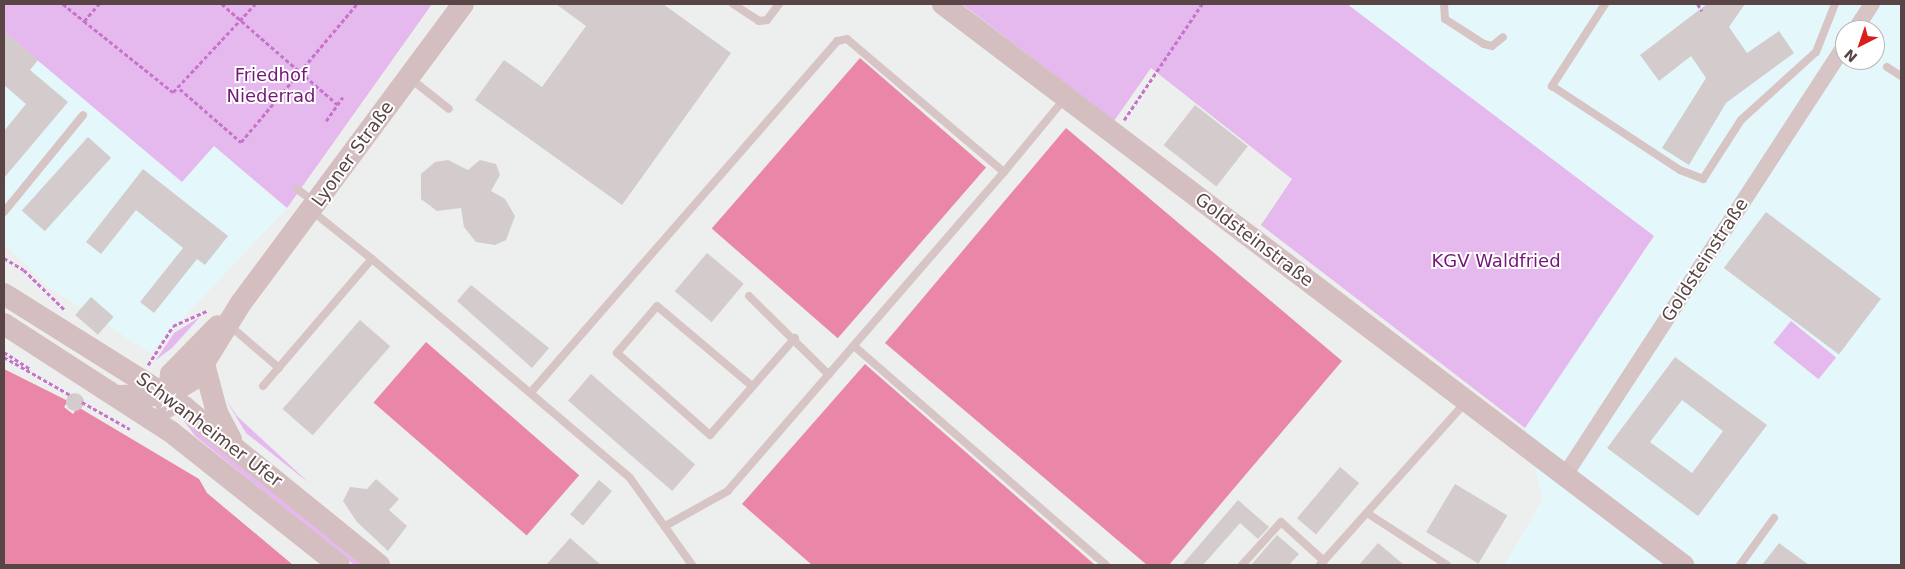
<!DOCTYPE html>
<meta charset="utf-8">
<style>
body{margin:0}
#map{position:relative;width:1905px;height:569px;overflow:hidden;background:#ecefed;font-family:"DejaVu Sans",sans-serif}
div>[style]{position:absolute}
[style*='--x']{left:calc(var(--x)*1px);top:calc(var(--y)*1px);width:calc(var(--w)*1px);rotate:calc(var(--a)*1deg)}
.commercial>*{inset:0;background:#e4f7fb}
.green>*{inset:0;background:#e5b9ed;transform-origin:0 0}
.water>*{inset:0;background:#ea86a8;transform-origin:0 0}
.building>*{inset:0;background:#d4cccc;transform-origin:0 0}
.round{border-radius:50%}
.path>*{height:2.5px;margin-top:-1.25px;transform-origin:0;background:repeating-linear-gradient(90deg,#c872cb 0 4px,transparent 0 6.5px)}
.lane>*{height:8px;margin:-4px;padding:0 4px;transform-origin:4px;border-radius:4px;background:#d7c5c6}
.street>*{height:16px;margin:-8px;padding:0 8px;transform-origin:8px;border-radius:8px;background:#d7c5c6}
.secondary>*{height:22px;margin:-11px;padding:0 11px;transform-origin:11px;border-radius:11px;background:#d5bebf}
span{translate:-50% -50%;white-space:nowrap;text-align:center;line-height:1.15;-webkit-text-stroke:4px #fff;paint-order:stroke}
.park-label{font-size:18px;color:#751779}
.street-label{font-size:18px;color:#594546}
.frame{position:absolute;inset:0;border:5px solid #594546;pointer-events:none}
.north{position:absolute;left:1835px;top:20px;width:50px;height:50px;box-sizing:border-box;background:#fff;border:1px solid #bdb5b5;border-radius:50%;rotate:221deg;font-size:14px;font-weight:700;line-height:20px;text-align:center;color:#594546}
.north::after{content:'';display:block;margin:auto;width:18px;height:22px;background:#db1e1a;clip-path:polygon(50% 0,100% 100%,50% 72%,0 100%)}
</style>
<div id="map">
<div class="commercial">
<div style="clip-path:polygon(4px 4px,47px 4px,287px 208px,150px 353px,47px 286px,4px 244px)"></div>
<div style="clip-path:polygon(evenodd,1347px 4px,1901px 4px,1901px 565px,1504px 565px,1543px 499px,1525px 428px,1653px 236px,1347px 4px,1845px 30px,1875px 30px,1875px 60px,1845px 60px,1845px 30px)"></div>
</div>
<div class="green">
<div style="clip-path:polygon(4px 4px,432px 4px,287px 208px,214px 146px,182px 182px,4px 32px)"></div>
<div style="clip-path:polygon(962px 4px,1347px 4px,1654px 236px,1525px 428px,1261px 225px,1292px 179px,1151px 68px,1114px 121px)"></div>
<div style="clip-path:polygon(200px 317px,172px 348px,156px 360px,174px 333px)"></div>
<div style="left:1791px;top:321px;width:58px;height:28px;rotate:39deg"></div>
<div style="clip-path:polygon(226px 400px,237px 416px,309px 483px,246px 433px)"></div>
<div style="clip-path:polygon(184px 421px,364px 565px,354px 565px,195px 436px)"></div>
</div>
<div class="water">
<div style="left:860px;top:58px;width:167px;height:226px;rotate:41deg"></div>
<div style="clip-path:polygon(1066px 128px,1342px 361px,1169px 565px,1147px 565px,885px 343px)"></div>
<div style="left:426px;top:342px;width:203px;height:80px;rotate:41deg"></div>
<div style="clip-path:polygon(865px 364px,1095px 565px,812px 565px,742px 504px)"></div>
<div style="clip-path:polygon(4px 369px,68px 401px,64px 407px,73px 414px,78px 407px,199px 479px,207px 493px,293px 565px,4px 565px)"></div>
</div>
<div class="building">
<div style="clip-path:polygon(556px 4px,663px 4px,731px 53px,622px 205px,475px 100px,504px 60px,542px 87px,586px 26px)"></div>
<div style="clip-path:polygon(1707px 4px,1745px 4px,1729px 27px,1747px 53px,1779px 31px,1794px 53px,1726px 103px,1689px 165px,1662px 148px,1706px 78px,1691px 56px,1659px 81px,1640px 55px)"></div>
<div style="clip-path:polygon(4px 32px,38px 60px,30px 70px,68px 102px,4px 178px,4px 131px,26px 104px,4px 85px)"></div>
<div style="left:1195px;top:105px;width:67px;height:51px;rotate:38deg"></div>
<div style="left:88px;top:137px;width:31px;height:99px;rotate:42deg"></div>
<div style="clip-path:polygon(448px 160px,468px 170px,480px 160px,496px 164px,500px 175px,491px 191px,505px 199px,515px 216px,506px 240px,495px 245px,476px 242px,464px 227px,461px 208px,437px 211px,421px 199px,421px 174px,435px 162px)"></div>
<div style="clip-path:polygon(143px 169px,228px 236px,205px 265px,197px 259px,154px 313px,140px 302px,183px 248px,136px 210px,101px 254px,86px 242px)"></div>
<div style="left:1766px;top:212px;width:144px;height:70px;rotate:37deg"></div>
<div style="left:707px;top:253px;width:48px;height:50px;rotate:40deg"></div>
<div style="clip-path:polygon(471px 285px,549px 348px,532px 368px,457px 301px)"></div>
<div style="left:91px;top:297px;width:30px;height:24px;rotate:41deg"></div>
<div style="left:360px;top:320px;width:40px;height:118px;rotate:41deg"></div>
<div style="clip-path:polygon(evenodd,1675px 357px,1767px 425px,1698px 516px,1607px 448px,1675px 357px,1682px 400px,1723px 431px,1692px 473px,1650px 442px,1682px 400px)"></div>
<div style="left:591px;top:374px;width:138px;height:35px;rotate:41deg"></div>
<div class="round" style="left:66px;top:393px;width:18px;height:18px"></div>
<div style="left:1340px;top:467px;width:25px;height:67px;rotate:40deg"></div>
<div style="clip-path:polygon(376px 479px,399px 499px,389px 510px,407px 526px,388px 551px,357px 522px,343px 501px,350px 487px,367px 489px)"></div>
<div style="left:599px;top:480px;width:17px;height:45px;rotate:40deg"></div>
<div style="left:1455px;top:484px;width:61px;height:56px;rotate:31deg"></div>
<div style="clip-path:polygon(1238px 500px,1269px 527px,1258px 539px,1240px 523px,1203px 565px,1182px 565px)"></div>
<div style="clip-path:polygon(1277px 535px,1299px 554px,1289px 565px,1251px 565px)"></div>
<div style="clip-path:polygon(570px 538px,601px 565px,546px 565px)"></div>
<div style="clip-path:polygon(1378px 543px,1404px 565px,1359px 565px)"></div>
<div style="clip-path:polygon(1779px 543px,1809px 565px,1762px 565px)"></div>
</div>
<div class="path">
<div style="--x:63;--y:4;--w:27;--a:39"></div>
<div style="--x:84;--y:21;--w:23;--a:-49"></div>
<div style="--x:222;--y:4;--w:154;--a:41"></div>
<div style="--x:1698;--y:4;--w:8;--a:60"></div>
<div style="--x:84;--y:21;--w:114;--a:38.6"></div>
<div style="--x:173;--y:92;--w:120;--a:-47"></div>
<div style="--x:180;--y:89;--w:81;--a:41"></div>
<div style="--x:241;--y:142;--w:180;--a:-50"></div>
<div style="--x:1124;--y:120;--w:140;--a:-56.1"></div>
<div style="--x:326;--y:121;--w:29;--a:-55"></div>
<div style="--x:4;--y:258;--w:23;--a:31"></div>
<div style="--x:24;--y:270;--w:57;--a:44.3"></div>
<div style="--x:4;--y:352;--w:31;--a:33"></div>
<div style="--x:4;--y:357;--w:78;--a:29.8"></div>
<div style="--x:148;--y:365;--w:46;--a:-57.3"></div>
<div style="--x:173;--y:326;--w:37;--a:-24"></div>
<div style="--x:82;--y:402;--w:55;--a:29.4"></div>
</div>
<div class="lane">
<div style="--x:733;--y:4;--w:31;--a:33"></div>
<div style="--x:759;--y:21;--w:8;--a:-7"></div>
<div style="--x:767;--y:20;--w:20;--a:-53"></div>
<div style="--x:1444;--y:4;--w:15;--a:86"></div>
<div style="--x:1445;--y:19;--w:46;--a:32.7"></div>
<div style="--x:1484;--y:44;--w:8;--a:14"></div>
<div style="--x:1492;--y:46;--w:14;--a:-39"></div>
<div style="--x:1605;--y:4;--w:98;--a:122.9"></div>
<div style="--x:1552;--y:86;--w:153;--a:33.3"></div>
<div style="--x:1680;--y:170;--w:25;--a:21"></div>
<div style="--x:1703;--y:179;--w:70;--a:-57.2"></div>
<div style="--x:1741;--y:120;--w:101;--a:-42.2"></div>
<div style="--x:1816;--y:52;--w:52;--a:-68.4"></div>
<div style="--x:1887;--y:67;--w:17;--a:33"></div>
<div style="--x:411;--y:79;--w:48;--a:38.3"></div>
<div style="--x:1004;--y:172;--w:96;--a:-50.5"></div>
<div style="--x:297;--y:189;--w:20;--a:37"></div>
<div style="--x:312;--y:211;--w:77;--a:38.7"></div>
<div style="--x:4;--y:212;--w:125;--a:-50.8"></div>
<div style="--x:749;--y:296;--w:112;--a:44.6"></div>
<div style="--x:229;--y:325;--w:66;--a:40.7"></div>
<div style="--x:854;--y:346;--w:334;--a:41"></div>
<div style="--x:263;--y:386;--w:167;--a:-49.4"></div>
<div style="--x:372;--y:259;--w:338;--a:40.3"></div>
<div style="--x:630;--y:478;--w:107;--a:54.5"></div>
<div style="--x:752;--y:386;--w:124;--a:-139.9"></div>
<div style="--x:657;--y:306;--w:62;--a:130.4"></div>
<div style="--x:617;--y:353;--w:124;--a:41.4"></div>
<div style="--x:710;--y:435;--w:129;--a:-48.8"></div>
<div style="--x:532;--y:391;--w:464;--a:-48.9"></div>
<div style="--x:837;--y:41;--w:10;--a:-11"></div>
<div style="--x:847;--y:39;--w:206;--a:40.3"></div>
<div style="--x:1004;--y:172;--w:422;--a:130.9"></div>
<div style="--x:728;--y:491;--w:72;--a:150.9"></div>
<div style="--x:1367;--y:513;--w:95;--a:33"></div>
<div style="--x:1242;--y:565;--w:58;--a:-47.8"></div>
<div style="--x:1281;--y:522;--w:58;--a:42.2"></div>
<div style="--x:1320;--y:565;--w:217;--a:-48.2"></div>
<div style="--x:1740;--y:565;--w:58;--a:-54.1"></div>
</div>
<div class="street">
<div style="--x:1855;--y:30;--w:31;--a:-57"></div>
<div style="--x:1565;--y:475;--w:513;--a:-56.93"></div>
</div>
<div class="secondary">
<div style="--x:943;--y:4;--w:929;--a:37.17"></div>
<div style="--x:4;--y:294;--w:213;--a:32.1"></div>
<div style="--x:184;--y:407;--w:251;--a:39"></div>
<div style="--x:4;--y:324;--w:199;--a:32.9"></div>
<div style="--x:171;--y:432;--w:214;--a:38.4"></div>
<div style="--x:204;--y:364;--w:51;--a:75.1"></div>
<div style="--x:217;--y:413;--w:30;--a:62"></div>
<div style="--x:118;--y:396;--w:49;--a:-1.2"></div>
<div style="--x:167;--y:395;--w:31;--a:-31"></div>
<div style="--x:194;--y:379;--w:89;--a:-58.3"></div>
<div style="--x:241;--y:303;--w:372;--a:-53.4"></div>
<div style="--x:167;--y:407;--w:33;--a:-83"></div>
<div style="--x:171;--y:374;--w:67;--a:-45.6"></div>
</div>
<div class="park-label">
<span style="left:271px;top:86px">Friedhof<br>Niederrad</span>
<span style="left:1496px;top:261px">KGV Waldfried</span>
</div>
<div class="street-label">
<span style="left:353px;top:154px;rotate:-54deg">Lyoner Straße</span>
<span style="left:1254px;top:240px;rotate:37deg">Goldsteinstraße</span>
<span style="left:1705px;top:260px;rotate:-57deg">Goldsteinstraße</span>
<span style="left:209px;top:430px;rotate:37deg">Schwanheimer Ufer</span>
</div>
<div class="frame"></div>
<div class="north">N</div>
</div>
